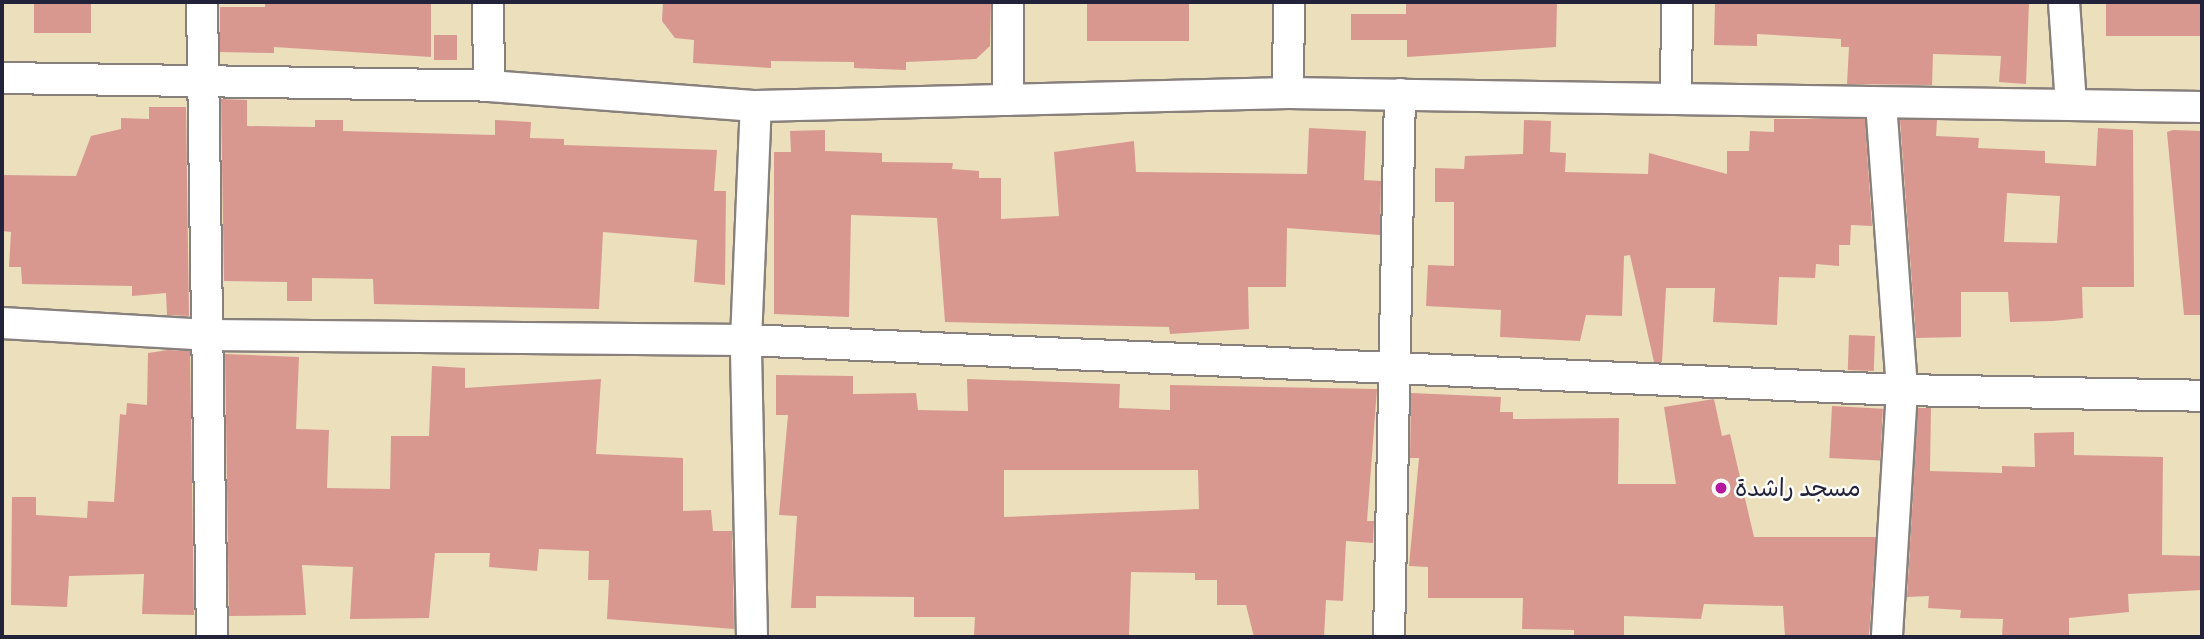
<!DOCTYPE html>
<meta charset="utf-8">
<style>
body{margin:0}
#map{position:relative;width:2204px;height:639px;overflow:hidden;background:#ecdfbc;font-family:Itim,"Playpen Sans Arabic",sans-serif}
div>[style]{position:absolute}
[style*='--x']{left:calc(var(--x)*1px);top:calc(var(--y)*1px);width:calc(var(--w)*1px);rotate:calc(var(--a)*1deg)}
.building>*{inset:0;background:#d89890;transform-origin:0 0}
.roads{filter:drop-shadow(2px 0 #87807c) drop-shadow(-2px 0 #87807c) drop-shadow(0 2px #87807c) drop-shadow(0 -2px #87807c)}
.minor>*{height:30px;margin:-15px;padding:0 15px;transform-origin:15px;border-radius:15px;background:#fff}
.dots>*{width:19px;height:19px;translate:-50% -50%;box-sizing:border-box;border:4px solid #fdfcf7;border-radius:50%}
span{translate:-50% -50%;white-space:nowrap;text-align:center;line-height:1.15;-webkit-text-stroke:5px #fdfcf7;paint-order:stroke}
.poi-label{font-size:24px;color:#22223b}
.left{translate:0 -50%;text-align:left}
.frame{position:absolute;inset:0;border:4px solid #22223b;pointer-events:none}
</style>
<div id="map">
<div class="building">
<div style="left:34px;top:2px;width:57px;height:31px"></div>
<div style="clip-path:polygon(265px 2px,431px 3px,431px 57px,274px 47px,274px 53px,220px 52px,220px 7px,265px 7px)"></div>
<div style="clip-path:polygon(663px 2px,991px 2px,990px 46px,976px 59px,906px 62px,906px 70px,854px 68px,854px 62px,771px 61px,771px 68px,693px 63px,694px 40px,675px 38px,662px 21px)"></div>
<div style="left:1087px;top:2px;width:102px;height:39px"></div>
<div style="clip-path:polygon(1406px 2px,1557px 2px,1556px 47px,1407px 57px,1407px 40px,1351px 40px,1351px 14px,1406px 14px)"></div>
<div style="clip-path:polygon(1715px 2px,2029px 2px,2026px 84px,1999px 82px,2001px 56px,1933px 54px,1932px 85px,1847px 84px,1849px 47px,1841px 47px,1841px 39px,1757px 34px,1757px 46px,1714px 45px)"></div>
<div style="left:2106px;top:2px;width:96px;height:34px"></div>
<div style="left:434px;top:35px;width:23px;height:25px"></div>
<div style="clip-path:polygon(221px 99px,247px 100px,247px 126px,315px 127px,315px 120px,343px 120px,343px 131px,495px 135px,495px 120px,531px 122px,530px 138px,564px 139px,564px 145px,717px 150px,714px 191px,726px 191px,725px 285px,694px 282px,697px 240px,603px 232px,599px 309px,374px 304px,373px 279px,312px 278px,312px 301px,287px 301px,287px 282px,224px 281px)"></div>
<div style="clip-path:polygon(149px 107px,186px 107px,189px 316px,167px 315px,166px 293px,132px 296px,132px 286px,22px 284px,21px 267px,9px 267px,11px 232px,2px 231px,2px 175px,76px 176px,91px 136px,121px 129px,121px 118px,149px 119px)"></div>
<div style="clip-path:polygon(1774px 119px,1865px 119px,1872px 226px,1851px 225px,1850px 245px,1839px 245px,1839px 266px,1816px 264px,1815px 278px,1779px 277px,1777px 325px,1713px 322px,1715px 288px,1666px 288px,1662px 362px,1654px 362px,1630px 255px,1624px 256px,1622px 316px,1586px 315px,1580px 341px,1500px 337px,1501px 310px,1426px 306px,1428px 265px,1454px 266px,1454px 202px,1435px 202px,1435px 168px,1464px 169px,1465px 156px,1523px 154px,1524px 120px,1551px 121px,1550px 152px,1566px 153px,1565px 172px,1648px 174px,1649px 153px,1727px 174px,1727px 151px,1749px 151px,1750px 131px,1774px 132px)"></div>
<div style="clip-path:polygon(evenodd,1900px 120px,1937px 120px,1936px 136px,1979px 138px,1978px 148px,2045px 151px,2045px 163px,2096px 166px,2098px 128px,2133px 130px,2134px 287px,2082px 287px,2083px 318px,2053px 321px,2010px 322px,2008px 292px,1961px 292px,1961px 337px,1916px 338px,1900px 120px,2007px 193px,2060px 196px,2057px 243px,2004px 242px,2007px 193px)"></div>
<div style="clip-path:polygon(1309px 128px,1366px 131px,1364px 180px,1381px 181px,1380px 235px,1287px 228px,1286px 287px,1248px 287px,1249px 329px,1170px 334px,1169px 327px,945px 322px,937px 218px,851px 215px,849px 317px,774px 314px,774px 152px,791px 152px,790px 131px,825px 130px,825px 151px,882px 153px,882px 162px,953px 163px,952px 169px,979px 171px,979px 178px,1001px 178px,1001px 219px,1059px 216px,1054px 152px,1134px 141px,1136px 172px,1307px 174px)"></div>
<div style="clip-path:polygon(2173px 130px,2202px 131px,2202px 315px,2184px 315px,2167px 132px)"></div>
<div style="left:1849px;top:335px;width:26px;height:35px;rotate:2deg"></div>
<div style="clip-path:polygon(168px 350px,190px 351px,194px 615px,142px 614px,144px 574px,69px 576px,67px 607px,11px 605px,12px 497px,36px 497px,36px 515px,87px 518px,88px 501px,114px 502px,120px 414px,126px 415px,127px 403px,147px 405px,148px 353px)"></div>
<div style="clip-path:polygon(225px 354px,299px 357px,296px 429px,329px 430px,327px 488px,390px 489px,391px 436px,429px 436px,432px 366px,465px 368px,465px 388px,601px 379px,596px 454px,683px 458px,683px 511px,711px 510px,713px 531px,732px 531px,734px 629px,607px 619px,609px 580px,588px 580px,589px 551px,539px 549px,537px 571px,489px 567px,490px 553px,435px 553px,429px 618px,350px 619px,353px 567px,302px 565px,306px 615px,229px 616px)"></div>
<div style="clip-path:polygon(evenodd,776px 375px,853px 376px,853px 394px,916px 393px,918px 410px,968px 411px,967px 379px,1120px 384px,1119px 408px,1170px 410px,1170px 385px,1377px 389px,1367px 521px,1374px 521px,1373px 543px,1346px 541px,1343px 601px,1326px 600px,1324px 637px,1254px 637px,1246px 605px,1217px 605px,1217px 580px,1195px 580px,1195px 573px,1131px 572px,1129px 637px,974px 636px,975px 617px,914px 617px,914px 597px,816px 596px,816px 608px,791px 608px,797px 516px,779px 515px,788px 415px,776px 415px,776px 375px,1004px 470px,1198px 470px,1199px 509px,1004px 517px,1004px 470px)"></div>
<div style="clip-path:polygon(1411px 393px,1501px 397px,1500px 412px,1513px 412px,1513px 419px,1619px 418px,1618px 484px,1676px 484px,1664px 407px,1714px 399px,1722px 436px,1730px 434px,1754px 537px,1876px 537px,1869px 637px,1785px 637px,1783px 606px,1704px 604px,1701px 619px,1624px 616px,1624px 637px,1574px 637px,1574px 630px,1522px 629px,1523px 598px,1428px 598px,1428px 567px,1409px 566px,1419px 458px,1410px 458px)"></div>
<div style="left:1832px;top:406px;width:51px;height:52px;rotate:3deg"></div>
<div style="clip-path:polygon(1918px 408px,1931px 408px,1930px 471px,2002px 473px,2002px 466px,2035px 467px,2034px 433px,2074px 432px,2074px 455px,2163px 457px,2162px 555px,2202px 556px,2202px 590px,2128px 594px,2129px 612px,2069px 618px,2069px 637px,2002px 637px,2003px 619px,1960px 618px,1961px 610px,1928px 608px,1929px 596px,1907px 597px)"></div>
</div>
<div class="roads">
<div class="minor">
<div style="--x:202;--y:2;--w:635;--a:89.1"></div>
<div style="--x:488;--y:2;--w:84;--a:89.3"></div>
<div style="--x:2064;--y:2;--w:103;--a:86.1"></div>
<div style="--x:2;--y:78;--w:487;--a:0.9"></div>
<div style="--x:489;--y:86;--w:268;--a:4.3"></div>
<div style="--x:756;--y:106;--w:532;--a:-1.4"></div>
<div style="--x:1288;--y:93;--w:914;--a:0.88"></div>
<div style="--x:1288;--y:93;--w:91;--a:-89.4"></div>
<div style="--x:1676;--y:99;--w:97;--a:-89.4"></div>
<div style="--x:1008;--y:100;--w:98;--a:-90"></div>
<div style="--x:1881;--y:103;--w:288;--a:85.8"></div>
<div style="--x:1902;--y:390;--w:247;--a:93.5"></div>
<div style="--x:2;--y:323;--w:206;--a:3.3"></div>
<div style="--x:208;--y:335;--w:538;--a:0.53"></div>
<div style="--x:746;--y:340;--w:1157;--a:2.48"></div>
<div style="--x:1902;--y:390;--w:300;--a:1.1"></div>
<div style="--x:752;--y:637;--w:297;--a:-91.2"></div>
<div style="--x:746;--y:340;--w:234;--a:-87.6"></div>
<div style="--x:1389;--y:637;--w:543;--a:-88.84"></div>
</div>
</div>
<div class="dots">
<div style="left:1721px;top:488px;background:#b5179e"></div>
</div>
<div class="poi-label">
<span class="left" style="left:1735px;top:488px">مسجد راشدة</span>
</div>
<div class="frame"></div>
</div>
